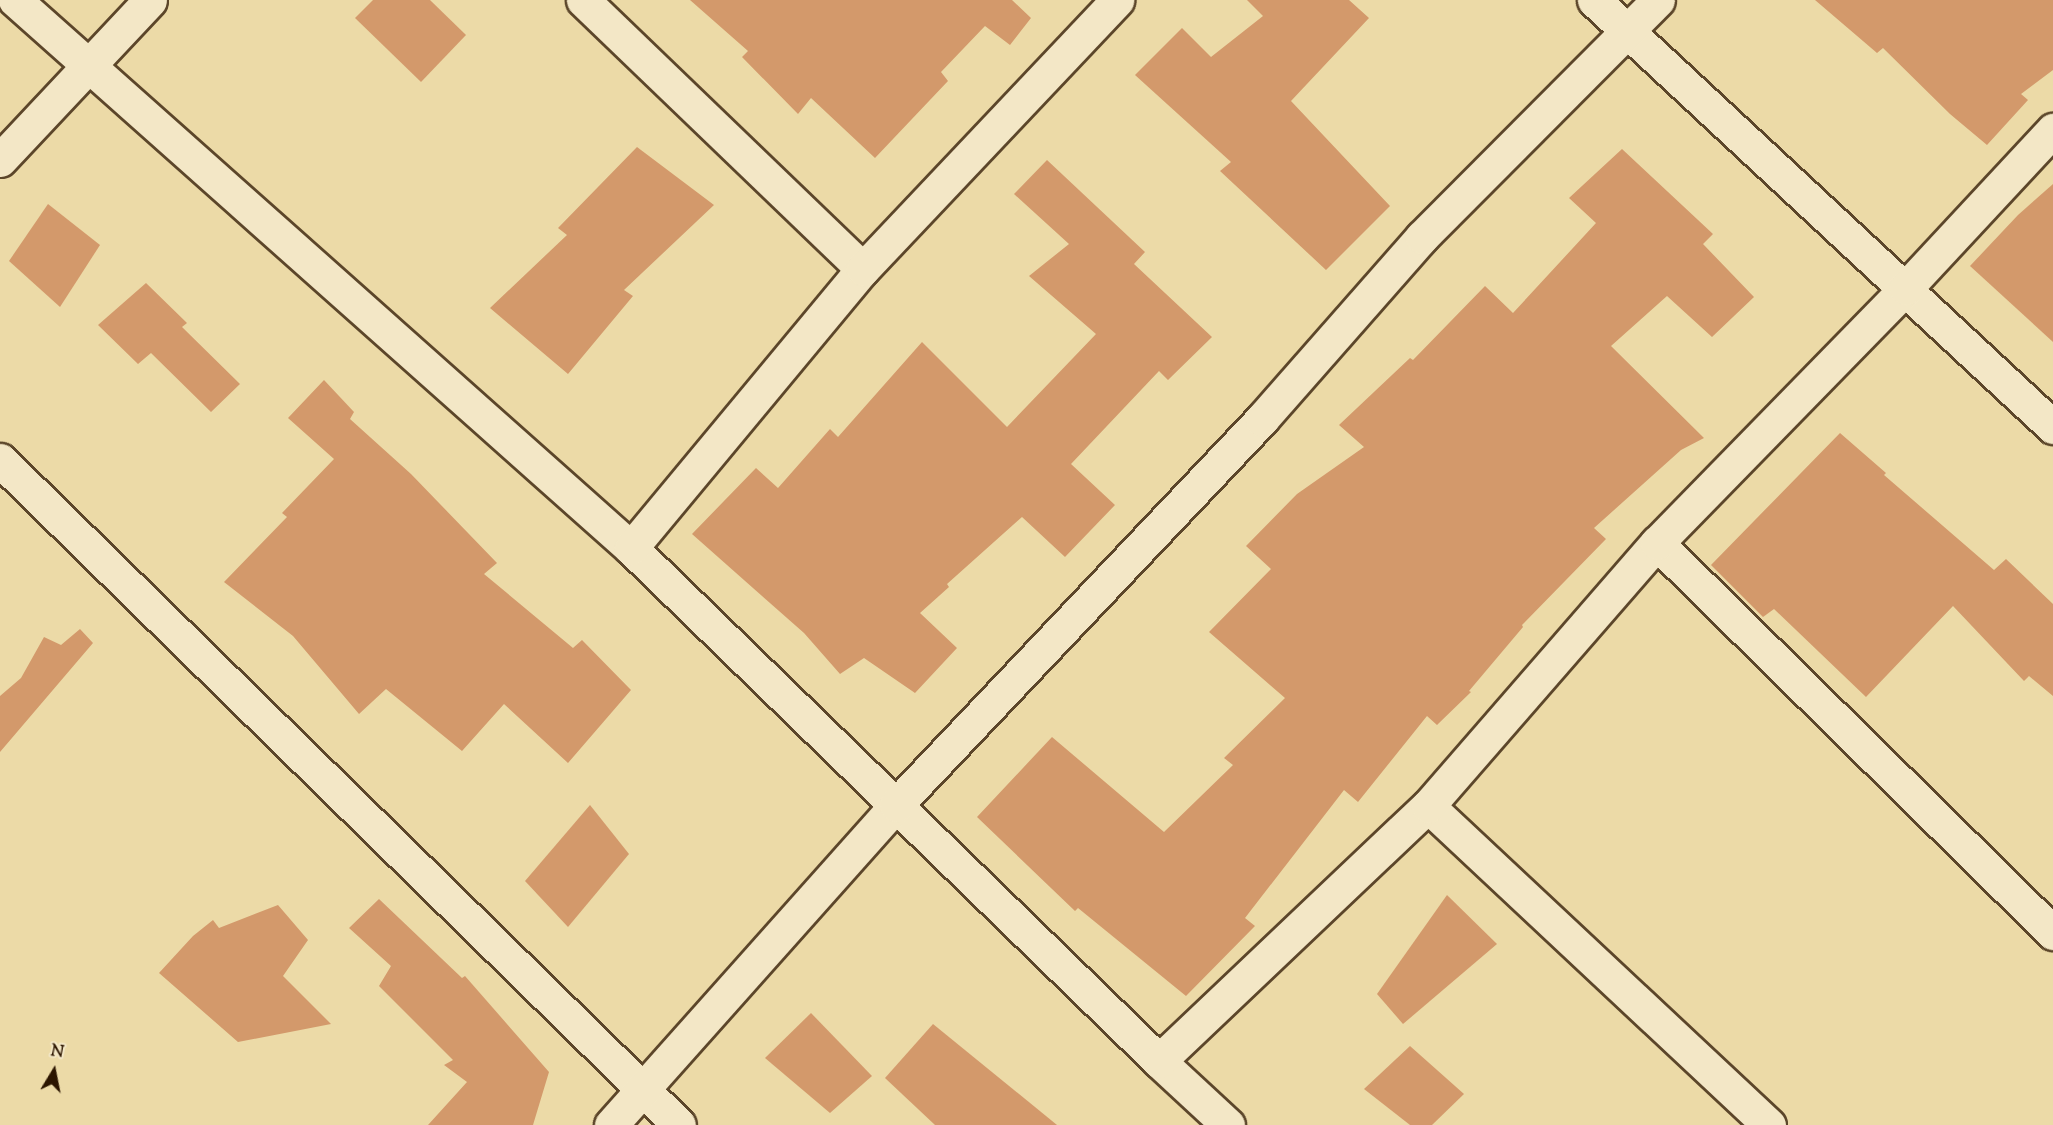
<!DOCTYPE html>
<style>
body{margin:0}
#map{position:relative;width:2053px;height:1125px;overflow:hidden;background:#ecdaa7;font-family:"Sorts Mill Goudy",serif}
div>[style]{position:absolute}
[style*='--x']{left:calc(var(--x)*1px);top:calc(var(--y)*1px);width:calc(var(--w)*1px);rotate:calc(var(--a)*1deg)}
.building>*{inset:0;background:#d3996b}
.roads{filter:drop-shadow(2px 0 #5c462a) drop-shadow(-2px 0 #5c462a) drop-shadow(0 2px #5c462a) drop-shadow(0 -2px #5c462a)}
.minor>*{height:33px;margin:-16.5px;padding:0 16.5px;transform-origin:16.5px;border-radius:16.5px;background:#f3e7c6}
span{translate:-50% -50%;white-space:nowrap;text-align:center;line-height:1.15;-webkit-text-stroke:5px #f3e7c6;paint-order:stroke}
.north{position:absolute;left:24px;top:1041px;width:60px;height:60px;-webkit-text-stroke:4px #f3e7c6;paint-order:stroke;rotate:10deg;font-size:16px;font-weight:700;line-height:24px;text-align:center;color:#2c1500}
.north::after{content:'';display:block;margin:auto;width:21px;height:27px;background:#2c1500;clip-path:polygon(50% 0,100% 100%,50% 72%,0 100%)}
</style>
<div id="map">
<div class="building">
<div style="clip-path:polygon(373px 0,430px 0,466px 35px,421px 82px,355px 18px)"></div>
<div style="clip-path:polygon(690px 0,1012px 0,1031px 18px,1010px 45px,985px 26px,941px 72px,948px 81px,875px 158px,811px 98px,798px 114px,742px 57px,748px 51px)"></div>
<div style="clip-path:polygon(1247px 0,1349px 0,1369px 18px,1291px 101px,1390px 206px,1326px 270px,1220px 171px,1231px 162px,1135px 75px,1182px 28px,1211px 57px,1263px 16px)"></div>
<div style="clip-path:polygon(1815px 0,2053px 0,2053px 70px,2021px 94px,2028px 100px,1987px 145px,1950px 114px,1883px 48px,1877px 53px)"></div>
<div style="clip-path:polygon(637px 147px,714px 205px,624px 290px,633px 296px,568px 374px,490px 308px,567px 235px,558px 228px)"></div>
<div style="clip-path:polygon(1622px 149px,1713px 234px,1703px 244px,1754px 297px,1712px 337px,1667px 296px,1611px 346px,1704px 438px,1681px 450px,1594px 528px,1606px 539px,1522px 625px,1523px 627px,1469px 691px,1471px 692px,1437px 725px,1427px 716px,1358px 802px,1344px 790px,1245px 918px,1255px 926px,1186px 996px,1078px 908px,1075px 911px,977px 817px,1052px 737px,1164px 832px,1233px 765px,1224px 758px,1285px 698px,1209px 632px,1271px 569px,1246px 546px,1297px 494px,1364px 447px,1339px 425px,1410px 358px,1413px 360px,1485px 286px,1513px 313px,1596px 223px,1569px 198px)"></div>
<div style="clip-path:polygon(1047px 160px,1145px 252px,1134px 264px,1212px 337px,1168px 380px,1159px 371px,1071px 464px,1115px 505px,1065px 557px,1022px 517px,947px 584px,949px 587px,920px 613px,957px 648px,915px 693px,864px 658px,840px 674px,804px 633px,692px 534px,756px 468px,778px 488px,830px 429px,838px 437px,922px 342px,1007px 427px,1096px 334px,1029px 276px,1069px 244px,1014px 194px)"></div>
<div style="clip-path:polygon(2053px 184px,2053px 342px,1970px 266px,2018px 215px)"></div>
<div style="clip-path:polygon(48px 204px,100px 245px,60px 307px,9px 261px)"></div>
<div style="clip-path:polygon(146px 283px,187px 323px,182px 327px,240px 384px,211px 412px,151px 353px,138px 364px,98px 325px)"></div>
<div style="clip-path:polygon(324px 380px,354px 412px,350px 419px,411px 474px,497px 563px,484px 574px,573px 648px,582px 640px,631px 690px,568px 763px,504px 704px,462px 751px,386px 689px,359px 714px,293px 636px,224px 582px,287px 517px,282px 513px,334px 459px,288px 418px)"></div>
<div style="clip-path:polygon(1840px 433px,1886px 473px,1884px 475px,1994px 570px,2006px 559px,2053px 604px,2053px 696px,2029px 676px,2024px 681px,1953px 606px,1866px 697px,1774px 609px,1763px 617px,1711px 565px)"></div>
<div style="clip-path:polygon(80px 629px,93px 643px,0 752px,0 696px,21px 678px,44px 637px,61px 645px)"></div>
<div style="clip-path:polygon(590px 805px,629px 854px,568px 927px,525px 881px)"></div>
<div style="clip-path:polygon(1447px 895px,1497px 944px,1403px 1024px,1377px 994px)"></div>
<div style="clip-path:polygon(379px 899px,462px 978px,465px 976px,549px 1072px,533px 1125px,428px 1125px,467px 1082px,444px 1065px,453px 1060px,379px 986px,391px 966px,349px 928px)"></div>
<div style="clip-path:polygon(278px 905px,308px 940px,283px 976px,331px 1024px,238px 1042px,159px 973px,193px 936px,213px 920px,219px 928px)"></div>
<div style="clip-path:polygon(811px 1013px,872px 1076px,830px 1113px,765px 1058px)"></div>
<div style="clip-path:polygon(933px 1024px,1057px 1125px,935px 1125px,885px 1078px)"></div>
<div style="clip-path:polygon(1410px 1046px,1464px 1094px,1432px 1125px,1410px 1125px,1364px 1089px)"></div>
</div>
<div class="roads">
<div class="minor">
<div style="--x:15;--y:0;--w:824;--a:41.66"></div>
<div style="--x:631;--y:548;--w:736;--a:44.17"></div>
<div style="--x:1159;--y:1061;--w:94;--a:42.8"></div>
<div style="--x:583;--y:0;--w:388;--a:43.9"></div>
<div style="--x:1594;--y:0;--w:627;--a:42.93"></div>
<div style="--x:0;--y:160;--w:219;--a:-46.8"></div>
<div style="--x:0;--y:460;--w:950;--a:44.4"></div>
<div style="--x:1657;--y:543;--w:556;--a:44.56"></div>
<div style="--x:631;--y:548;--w:363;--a:-50.3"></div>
<div style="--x:863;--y:269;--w:370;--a:-46.6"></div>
<div style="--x:1428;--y:806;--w:467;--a:43.1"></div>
<div style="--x:1159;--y:1061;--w:371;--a:-43.5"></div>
<div style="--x:1428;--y:806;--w:349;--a:-49"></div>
<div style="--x:1657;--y:543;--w:356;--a:-45.7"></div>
<div style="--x:1906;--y:288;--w:216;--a:-47.1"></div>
<div style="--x:611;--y:1125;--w:429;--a:-48.3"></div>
<div style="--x:896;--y:805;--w:532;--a:-46.52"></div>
<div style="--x:1262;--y:419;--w:242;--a:-48.7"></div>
<div style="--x:1422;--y:237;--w:334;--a:-45.1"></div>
</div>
</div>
<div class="north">N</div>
</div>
